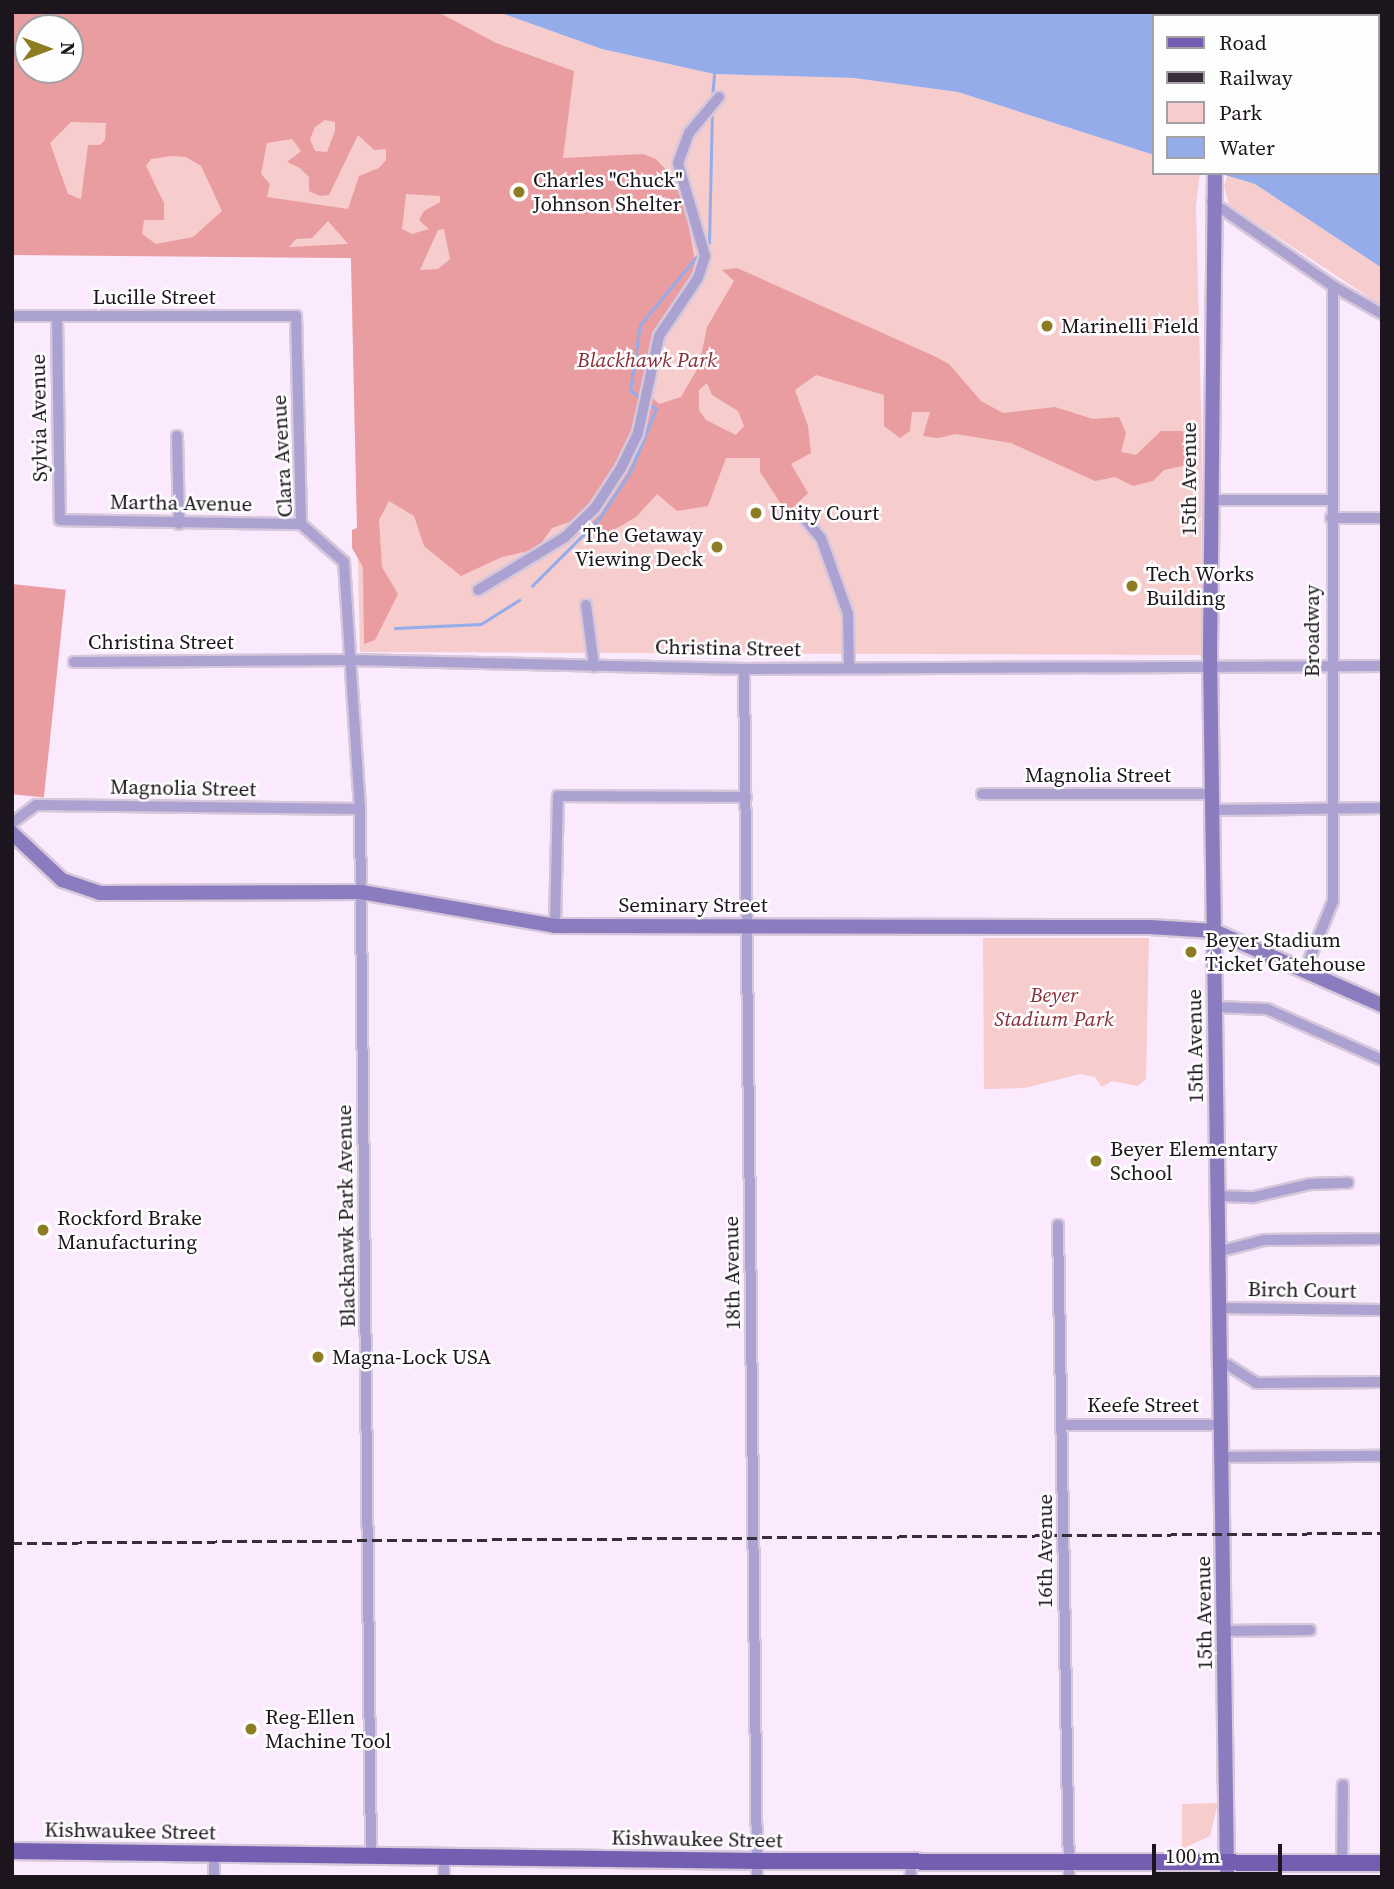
<!DOCTYPE html>
<style>
body{margin:0}
#map{position:relative;width:1394px;height:1889px;overflow:hidden;background:#fbe9fe;font-family:"Source Serif 4",serif}
div>[style]{position:absolute}
[style*='--x']{left:calc(var(--x)*1px);top:calc(var(--y)*1px);width:calc(var(--w)*1px);rotate:calc(var(--a)*1deg)}
.green>*{inset:0;background:#f7cccd}
.forest>*{inset:0;background:#e99da0;transform-origin:0 0}
.water>*{inset:0;background:#94adea}
.stream>*{height:2.5px;margin:-1.25px;padding:0 1.25px;transform-origin:1.25px;border-radius:1.25px;background:#94adea}
.roads{filter:drop-shadow(2px 0 #d7c7da) drop-shadow(-2px 0 #d7c7da) drop-shadow(0 2px #d7c7da) drop-shadow(0 -2px #d7c7da)}
.street>*{height:10px;margin:-5px;padding:0 5px;transform-origin:5px;border-radius:5px;background:#aba2d1}
.secondary>*{height:14px;margin:-7px;padding:0 7px;transform-origin:7px;border-radius:7px;background:#8b7bbf}
.primary>*{height:16px;margin:-8px;padding:0 8px;transform-origin:8px;border-radius:8px;background:#745eb2}
.rail>*{height:2.5px;margin-top:-1.25px;transform-origin:0;background:repeating-linear-gradient(90deg,#382e39 0 10px,transparent 0 15px)}
.dots>*{width:19px;height:19px;translate:-50% -50%;box-sizing:border-box;border:4px solid #fdfdfd;border-radius:50%}
span{translate:-50% -50%;white-space:nowrap;text-align:center;line-height:1.15;-webkit-text-stroke:5px #fdfdfd;paint-order:stroke}
.poi-label{font-size:21px;color:#1d151e}
.left{translate:0 -50%;text-align:left}
.right{translate:-100% -50%;text-align:right}
.street-label{font-size:21px;color:#1d151e}
.park-label{font-size:21px;color:#872e39;font-style:italic}
.frame{position:absolute;inset:0;border:14px solid #1d151e;pointer-events:none}
.legend{position:absolute;left:1152px;top:14px;width:228px;height:161px;box-sizing:border-box;background:#fdfdfd;border:2px solid #a3a0a4;margin:0;padding:9px 12px;list-style:none;font-size:21px;color:#1d151e}
.legend li{display:flex;align-items:center;gap:14px;height:35px}
.legend b{width:35px;border:2px solid #a3a0a4}
.north{position:absolute;left:14px;top:14px;width:70px;height:70px;box-sizing:border-box;background:#fdfdfd;border:2px solid #a3a0a4;border-radius:50%;rotate:90deg;font-size:19px;font-weight:700;line-height:28px;text-align:center;color:#1d151e}
.north::after{content:'';display:block;margin:auto;width:24px;height:32px;background:#8c7d23;clip-path:polygon(50% 0,100% 100%,50% 72%,0 100%)}
.scale{position:absolute;left:1152px;top:1844px;width:130px;height:32px;box-sizing:border-box;border:4px solid #1d151e;border-top:0;padding-left:9px;font-size:21px;line-height:24px;white-space:nowrap;color:#1d151e;-webkit-text-stroke:5px #fdfdfd;paint-order:stroke}
</style>
<div id="map">
<div class="green">
<div style="clip-path:polygon(evenodd,12px 12px,498px 12px,602px 49px,714px 74px,855px 78px,958px 92px,1154px 155px,1154px 173px,1200px 173px,1196px 206px,1202px 446px,1201px 655px,360px 652px,351px 258px,63px 254px,12px 12px,28px 28px,70px 28px,70px 70px,28px 70px,28px 28px)"></div>
<div style="clip-path:polygon(1227px 176px,1255px 184px,1382px 268px,1382px 306px,1229px 205px,1224px 186px)"></div>
<div style="clip-path:polygon(983px 938px,1149px 938px,1146px 1079px,1138px 1086px,1112px 1081px,1102px 1087px,1095px 1077px,1080px 1074px,1025px 1088px,984px 1089px)"></div>
<div style="clip-path:polygon(1218px 1803px,1210px 1836px,1182px 1849px,1182px 1804px)"></div>
</div>
<div class="forest">
<div style="clip-path:polygon(evenodd,12px 12px,438px 12px,496px 43px,574px 71px,563px 158px,643px 154px,656px 159px,672px 176px,686px 212px,697px 271px,667px 314px,651px 349px,642px 387px,659px 404px,681px 397px,699px 366px,707px 327px,734px 281px,722px 270px,737px 268px,934px 356px,949px 364px,981px 401px,1003px 413px,1055px 407px,1093px 419px,1119px 417px,1126px 433px,1121px 452px,1136px 455px,1161px 431px,1182px 431px,1200px 449px,1187px 465px,1164px 470px,1153px 481px,1133px 486px,1115px 477px,1095px 481px,1011px 443px,956px 434px,938px 438px,923px 436px,930px 412px,912px 412px,910px 431px,900px 438px,884px 426px,884px 395px,816px 375px,795px 390px,808px 426px,811px 453px,791px 464px,808px 493px,787px 513px,760px 472px,760px 458px,726px 458px,708px 506px,677px 511px,657px 494px,636px 517px,600px 538px,575px 520px,552px 528px,537px 549px,502px 557px,461px 576px,424px 546px,414px 516px,389px 501px,379px 520px,382px 567px,398px 594px,375px 640px,364px 644px,363px 567px,352px 548px,352px 530px,357px 528px,351px 258px,12px 255px,12px 12px,28px 28px,70px 28px,70px 70px,28px 70px,28px 28px,12px 12px,325px 120px,335px 122px,335px 131px,327px 152px,315px 151px,310px 139px,315px 127px,325px 120px,12px 12px,71px 122px,106px 123px,105px 140px,100px 145px,88px 145px,81px 199px,68px 194px,50px 143px,71px 122px,12px 12px,358px 135px,374px 150px,386px 149px,386px 160px,379px 168px,359px 176px,348px 209px,267px 197px,270px 184px,261px 174px,267px 143px,292px 139px,301px 151px,287px 162px,300px 168px,309px 177px,309px 191px,320px 196px,329px 195px,358px 135px,12px 12px,172px 156px,186px 157px,201px 166px,222px 211px,193px 237px,156px 244px,142px 234px,144px 220px,164px 220px,164px 203px,146px 166px,151px 159px,172px 156px,12px 12px,406px 194px,440px 196px,440px 202px,424px 211px,419px 220px,429px 229px,412px 234px,402px 229px,406px 194px,12px 12px,328px 221px,348px 244px,289px 247px,296px 239px,312px 238px,328px 221px,12px 12px,444px 229px,450px 259px,438px 269px,420px 270px,438px 230px,444px 229px,12px 12px,707px 383px,712px 395px,738px 411px,744px 426px,736px 435px,706px 420px,699px 410px,699px 390px,707px 383px)"></div>
<div style="left:12px;top:584px;width:54px;height:209px;rotate:6deg"></div>
</div>
<div class="water">
<div style="clip-path:polygon(498px 12px,1324px 12px,1332px 16px,1154px 16px,1154px 155px,958px 92px,854px 78px,714px 74px,602px 49px)"></div>
<div style="clip-path:polygon(1378px 35px,1382px 37px,1382px 268px,1255px 184px,1218px 173px,1378px 173px)"></div>
</div>
<div class="stream">
<div style="--x:712;--y:98;--w:24;--a:-85"></div>
<div style="--x:709;--y:243;--w:131;--a:-88.7"></div>
<div style="--x:643;--y:400;--w:16;--a:-145"></div>
<div style="--x:630;--y:391;--w:67;--a:-81.4"></div>
<div style="--x:640;--y:325;--w:89;--a:-50.4"></div>
<div style="--x:532;--y:586;--w:95;--a:-45"></div>
<div style="--x:599;--y:519;--w:56;--a:-56.6"></div>
<div style="--x:630;--y:472;--w:68;--a:-67.6"></div>
<div style="--x:656;--y:409;--w:9;--a:-148"></div>
<div style="--x:395;--y:628;--w:86;--a:-2.7"></div>
<div style="--x:481;--y:624;--w:45;--a:-32.3"></div>
</div>
<div class="roads">
<div class="street">
<div style="--x:1212;--y:202;--w:147;--a:34.8"></div>
<div style="--x:1333;--y:286;--w:56;--a:29.7"></div>
<div style="--x:12;--y:316;--w:284;--a:0"></div>
<div style="--x:296;--y:316;--w:208;--a:88.6"></div>
<div style="--x:301;--y:524;--w:57;--a:41.5"></div>
<div style="--x:344;--y:562;--w:248;--a:86.3"></div>
<div style="--x:360;--y:809;--w:1046;--a:89.4"></div>
<div style="--x:57;--y:316;--w:204;--a:89.2"></div>
<div style="--x:60;--y:520;--w:241;--a:1"></div>
<div style="--x:177;--y:436;--w:88;--a:88.7"></div>
<div style="--x:1210;--y:500;--w:121;--a:0"></div>
<div style="--x:804;--y:518;--w:26;--a:50"></div>
<div style="--x:821;--y:538;--w:81;--a:70.4"></div>
<div style="--x:848;--y:614;--w:54;--a:88.9"></div>
<div style="--x:1331;--y:518;--w:51;--a:0"></div>
<div style="--x:478;--y:590;--w:102;--a:-31.3"></div>
<div style="--x:565;--y:537;--w:42;--a:-44"></div>
<div style="--x:595;--y:508;--w:48;--a:-57"></div>
<div style="--x:621;--y:468;--w:39;--a:-64"></div>
<div style="--x:638;--y:433;--w:99;--a:-77.8"></div>
<div style="--x:659;--y:336;--w:70;--a:-56.1"></div>
<div style="--x:698;--y:278;--w:23;--a:-72"></div>
<div style="--x:705;--y:256;--w:97;--a:-106.2"></div>
<div style="--x:678;--y:163;--w:32;--a:-70"></div>
<div style="--x:689;--y:133;--w:47;--a:-50.2"></div>
<div style="--x:586;--y:605;--w:62;--a:82.5"></div>
<div style="--x:74;--y:662;--w:278;--a:-0.4"></div>
<div style="--x:352;--y:660;--w:392;--a:1.3"></div>
<div style="--x:744;--y:669;--w:638;--a:-0.27"></div>
<div style="--x:744;--y:669;--w:1208;--a:89.38"></div>
<div style="--x:982;--y:794;--w:231;--a:0"></div>
<div style="--x:1213;--y:810;--w:169;--a:-0.7"></div>
<div style="--x:12;--y:823;--w:30;--a:-37"></div>
<div style="--x:36;--y:805;--w:324;--a:0.7"></div>
<div style="--x:555;--y:926;--w:130;--a:-88.7"></div>
<div style="--x:558;--y:796;--w:188;--a:0.3"></div>
<div style="--x:1305;--y:970;--w:74;--a:-67.9"></div>
<div style="--x:1333;--y:901;--w:615;--a:-90"></div>
<div style="--x:1215;--y:1007;--w:52;--a:2.2"></div>
<div style="--x:1267;--y:1009;--w:126;--a:23.9"></div>
<div style="--x:1220;--y:1196;--w:34;--a:2"></div>
<div style="--x:1254;--y:1197;--w:57;--a:-13.1"></div>
<div style="--x:1310;--y:1184;--w:38;--a:-2"></div>
<div style="--x:1058;--y:1225;--w:652;--a:89.03"></div>
<div style="--x:1221;--y:1251;--w:44;--a:-14.3"></div>
<div style="--x:1264;--y:1240;--w:118;--a:-0.5"></div>
<div style="--x:1222;--y:1308;--w:160;--a:0.7"></div>
<div style="--x:1223;--y:1362;--w:39;--a:32"></div>
<div style="--x:1256;--y:1383;--w:126;--a:-0.5"></div>
<div style="--x:1063;--y:1425;--w:160;--a:0"></div>
<div style="--x:1223;--y:1457;--w:159;--a:-0.4"></div>
<div style="--x:1226;--y:1631;--w:84;--a:-0.7"></div>
<div style="--x:444;--y:1855;--w:22;--a:90"></div>
<div style="--x:910;--y:1862;--w:15;--a:86"></div>
<div style="--x:1342;--y:1863;--w:78;--a:-89.3"></div>
<div style="--x:214;--y:1877;--w:24;--a:-90"></div>
</div>
<div class="secondary">
<div style="--x:1215;--y:173;--w:480;--a:90.6"></div>
<div style="--x:1210;--y:653;--w:1224;--a:89.2"></div>
<div style="--x:12;--y:833;--w:69;--a:43.2"></div>
<div style="--x:62;--y:880;--w:40;--a:18.9"></div>
<div style="--x:100;--y:893;--w:261;--a:-0.2"></div>
<div style="--x:361;--y:892;--w:197;--a:9.9"></div>
<div style="--x:555;--y:926;--w:595;--a:0.1"></div>
<div style="--x:1150;--y:927;--w:64;--a:3.6"></div>
<div style="--x:1214;--y:931;--w:184;--a:23.8"></div>
</div>
<div class="primary">
<div style="--x:1244;--y:12;--w:4;--a:90"></div>
<div style="--x:1256;--y:16;--w:4;--a:-76"></div>
<div style="--x:12;--y:1851;--w:746;--a:0.77"></div>
<div style="--x:758;--y:1861;--w:624;--a:0.18"></div>
</div>
</div>
<div class="rail">
<div style="--x:12;--y:1543;--w:1370;--a:-0.42"></div>
</div>
<div class="dots">
<div style="left:519px;top:192px;background:#8c7d23"></div>
<div style="left:1047px;top:326px;background:#8c7d23"></div>
<div style="left:756px;top:513px;background:#8c7d23"></div>
<div style="left:717px;top:547px;background:#8c7d23"></div>
<div style="left:1132px;top:586px;background:#8c7d23"></div>
<div style="left:1191px;top:952px;background:#8c7d23"></div>
<div style="left:1096px;top:1161px;background:#8c7d23"></div>
<div style="left:43px;top:1230px;background:#8c7d23"></div>
<div style="left:318px;top:1357px;background:#8c7d23"></div>
<div style="left:251px;top:1729px;background:#8c7d23"></div>
</div>
<div class="poi-label">
<span class="left" style="left:533px;top:192px">Charles "Chuck"<br>Johnson Shelter</span>
<span class="left" style="left:1061px;top:326px">Marinelli Field</span>
<span class="left" style="left:770px;top:513px">Unity Court</span>
<span class="right" style="left:703px;top:547px">The Getaway<br>Viewing Deck</span>
<span class="left" style="left:1146px;top:586px">Tech Works<br>Building</span>
<span class="left" style="left:1205px;top:952px">Beyer Stadium<br>Ticket Gatehouse</span>
<span class="left" style="left:1110px;top:1161px">Beyer Elementary<br>School</span>
<span class="left" style="left:57px;top:1230px">Rockford Brake<br>Manufacturing</span>
<span class="left" style="left:332px;top:1357px">Magna-Lock USA</span>
<span class="left" style="left:265px;top:1729px">Reg-Ellen<br>Machine Tool</span>
</div>
<div class="street-label">
<span style="left:154px;top:297px">Lucille Street</span>
<span style="left:39px;top:418px;rotate:-91deg">Sylvia Avenue</span>
<span style="left:282px;top:456px;rotate:-93deg">Clara Avenue</span>
<span style="left:1189px;top:479px;rotate:-90deg">15th Avenue</span>
<span style="left:181px;top:503px;rotate:1deg">Martha Avenue</span>
<span style="left:1312px;top:631px;rotate:-90deg">Broadway</span>
<span style="left:161px;top:642px">Christina Street</span>
<span style="left:728px;top:648px;rotate:1deg">Christina Street</span>
<span style="left:1098px;top:775px">Magnolia Street</span>
<span style="left:183px;top:788px;rotate:1deg">Magnolia Street</span>
<span style="left:693px;top:905px">Seminary Street</span>
<span style="left:1195px;top:1046px;rotate:-91deg">15th Avenue</span>
<span style="left:346px;top:1216px;rotate:-91deg">Blackhawk Park Avenue</span>
<span style="left:732px;top:1273px;rotate:-91deg">18th Avenue</span>
<span style="left:1302px;top:1290px;rotate:1deg">Birch Court</span>
<span style="left:1143px;top:1405px">Keefe Street</span>
<span style="left:1045px;top:1551px;rotate:-90deg">16th Avenue</span>
<span style="left:1204px;top:1613px;rotate:-91deg">15th Avenue</span>
<span style="left:130px;top:1831px;rotate:1deg">Kishwaukee Street</span>
<span style="left:697px;top:1839px;rotate:1deg">Kishwaukee Street</span>
</div>
<div class="park-label">
<span style="left:647px;top:360px">Blackhawk Park</span>
<span style="left:1054px;top:1007px">Beyer<br>Stadium Park</span>
</div>
<div class="frame"></div>
<ul class="legend">
<li><b style="height:9px;background:#745eb2"></b>Road</li>
<li><b style="height:9px;background:#382e39"></b>Railway</li>
<li><b style="height:19px;background:#f7cccd"></b>Park</li>
<li><b style="height:19px;background:#94adea"></b>Water</li>
</ul>
<div class="north">N</div>
<div class="scale">100 m</div>
</div>
